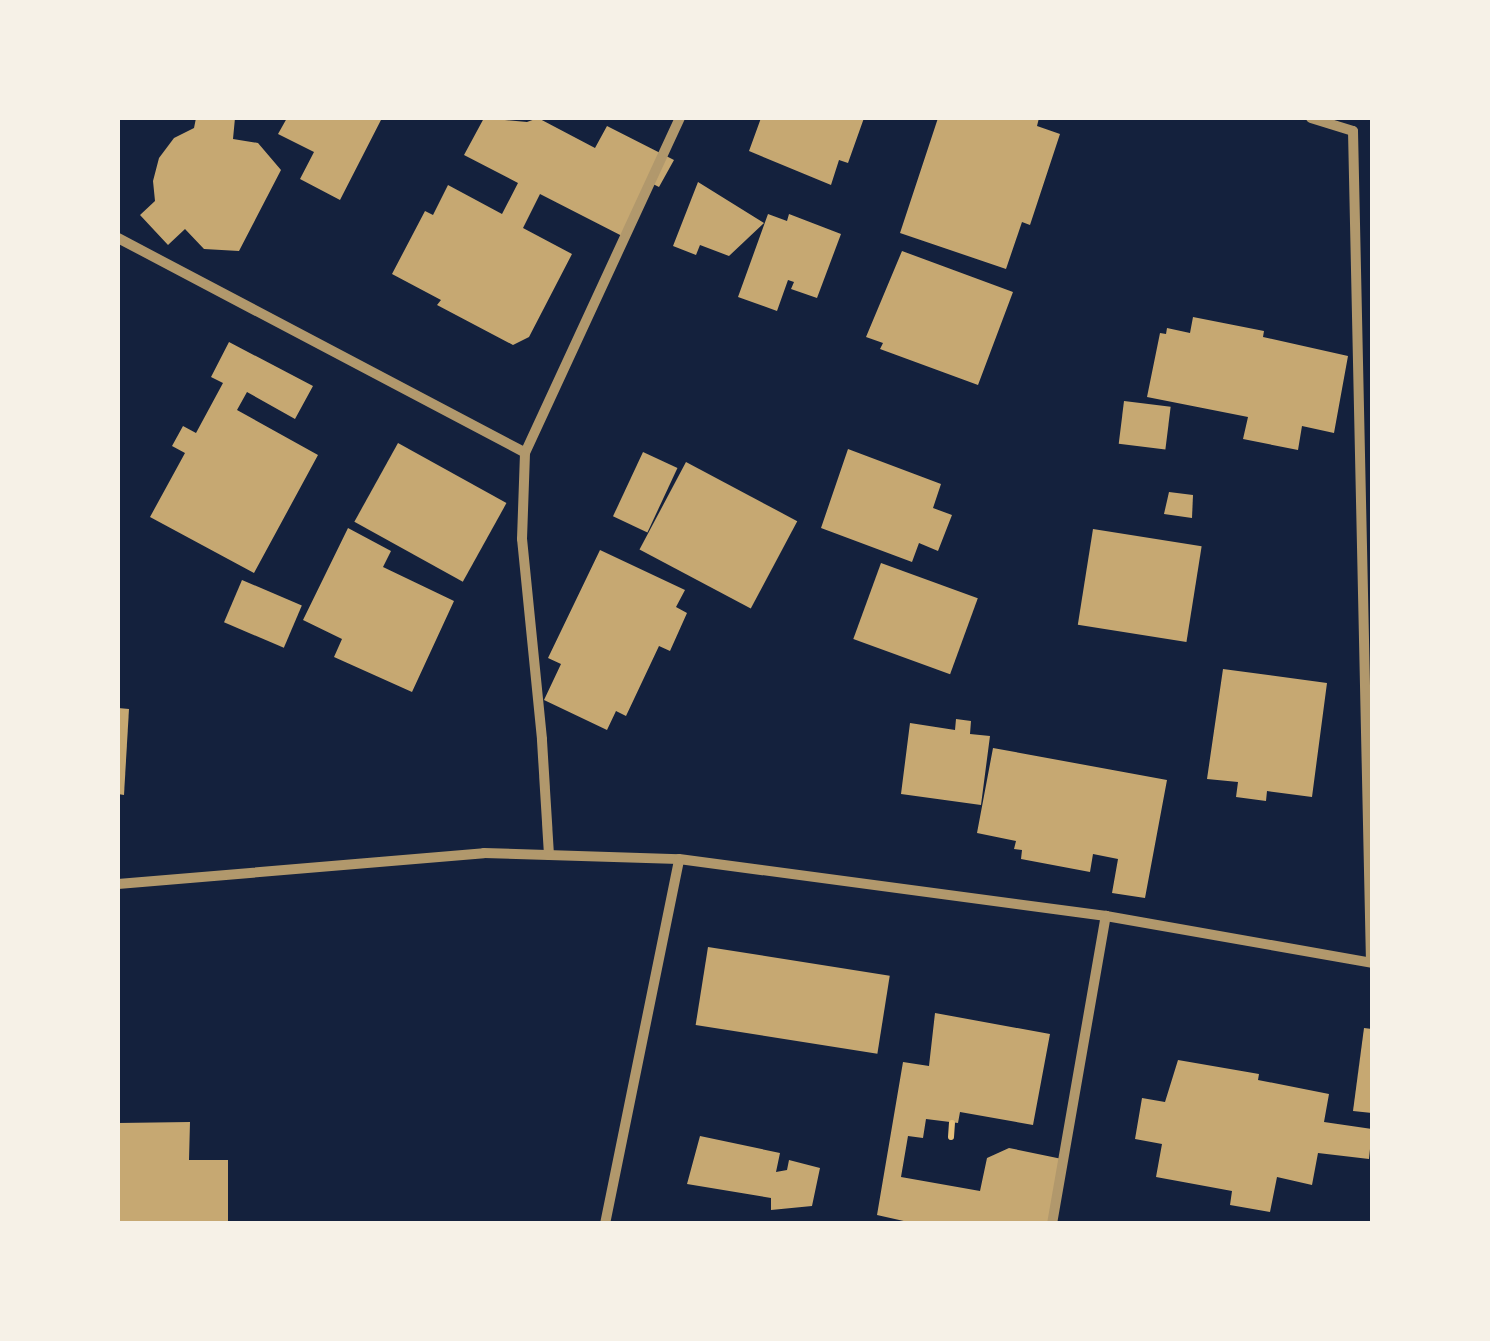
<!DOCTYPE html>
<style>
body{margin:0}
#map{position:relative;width:1490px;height:1341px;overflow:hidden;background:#14213d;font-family:Figtree,sans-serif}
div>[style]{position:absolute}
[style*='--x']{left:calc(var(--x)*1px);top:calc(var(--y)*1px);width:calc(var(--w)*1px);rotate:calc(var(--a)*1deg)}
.building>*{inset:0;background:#c6a872;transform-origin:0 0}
.path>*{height:6px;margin:-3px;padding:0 3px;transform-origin:3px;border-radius:3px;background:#e5c07b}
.minor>*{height:10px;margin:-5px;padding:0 5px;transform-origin:5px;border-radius:5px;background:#b1986c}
span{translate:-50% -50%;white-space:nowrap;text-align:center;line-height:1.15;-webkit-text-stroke:9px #f6f1e7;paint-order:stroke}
.frame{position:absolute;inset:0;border:120px solid #f6f1e7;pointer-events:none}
</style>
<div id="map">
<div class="building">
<div style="clip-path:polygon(196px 118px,235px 118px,233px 139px,258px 143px,281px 170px,239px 251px,204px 249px,185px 229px,168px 245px,140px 215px,155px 201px,153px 181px,159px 158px,174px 138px,194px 128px)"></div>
<div style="clip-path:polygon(287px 118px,382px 118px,340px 200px,300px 179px,314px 152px,278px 134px)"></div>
<div style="clip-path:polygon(484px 118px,527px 122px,538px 118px,595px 148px,607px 126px,674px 160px,659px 187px,653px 184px,626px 238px,540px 194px,523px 228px,572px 254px,529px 337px,513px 345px,437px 305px,441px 300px,392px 274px,425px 211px,433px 215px,448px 185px,502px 214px,518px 183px,464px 155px)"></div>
<div style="clip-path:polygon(761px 118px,864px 118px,848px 163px,839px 160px,831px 185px,749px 151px)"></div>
<div style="clip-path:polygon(938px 118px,1039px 118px,1037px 126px,1060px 134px,1030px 225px,1022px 222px,1006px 269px,900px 233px)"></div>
<div style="clip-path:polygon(698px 182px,764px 223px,729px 256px,700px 245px,696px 255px,673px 246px)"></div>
<div style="clip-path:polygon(768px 214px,787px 221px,789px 214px,841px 234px,817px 298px,791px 289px,794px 282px,788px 280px,777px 311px,738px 297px)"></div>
<div style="clip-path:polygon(902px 251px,1013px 292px,978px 385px,880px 349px,883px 343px,866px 337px)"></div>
<div style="clip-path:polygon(1193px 317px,1264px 331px,1263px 337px,1348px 356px,1334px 433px,1302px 426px,1298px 450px,1243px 439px,1248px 417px,1147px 397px,1160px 333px,1166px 334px,1167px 328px,1190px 333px)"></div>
<div style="clip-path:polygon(229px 342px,313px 386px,295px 419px,247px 392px,237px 410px,318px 455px,254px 573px,150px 517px,185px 453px,172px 446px,183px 426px,196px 433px,223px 383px,211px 377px)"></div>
<div style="left:1124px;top:401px;width:47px;height:43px;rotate:7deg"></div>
<div style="left:398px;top:443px;width:124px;height:90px;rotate:29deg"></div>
<div style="clip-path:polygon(848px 449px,941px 484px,933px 508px,952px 515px,938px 551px,919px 543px,912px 562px,821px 528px)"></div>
<div style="left:643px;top:452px;width:38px;height:71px;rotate:25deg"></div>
<div style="left:686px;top:462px;width:126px;height:99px;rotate:28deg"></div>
<div style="clip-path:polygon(1169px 492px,1193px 495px,1192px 518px,1164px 514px)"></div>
<div style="clip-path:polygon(348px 528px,391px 551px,383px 567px,454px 601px,412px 692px,334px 657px,342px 639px,303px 620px)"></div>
<div style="left:1093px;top:529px;width:110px;height:97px;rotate:9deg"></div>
<div style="clip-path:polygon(600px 550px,685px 590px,676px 607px,687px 613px,670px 651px,659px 646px,626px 716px,616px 711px,607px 730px,544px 700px,561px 664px,548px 658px)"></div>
<div style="left:881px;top:563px;width:103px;height:81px;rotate:20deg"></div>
<div style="left:242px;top:580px;width:65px;height:46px;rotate:23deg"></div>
<div style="clip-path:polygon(1223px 669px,1327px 683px,1312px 797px,1267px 791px,1266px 801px,1236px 797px,1238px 782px,1207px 779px)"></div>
<div style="clip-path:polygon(118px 708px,129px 709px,124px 795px,118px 794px)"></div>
<div style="clip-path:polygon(956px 719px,971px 721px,970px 734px,990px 736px,981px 805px,901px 794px,910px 723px,955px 730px)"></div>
<div style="clip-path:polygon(993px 748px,1167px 780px,1145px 898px,1112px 893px,1118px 859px,1093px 854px,1090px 872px,1021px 859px,1022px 850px,1014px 849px,1016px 841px,977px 833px)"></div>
<div style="left:708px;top:947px;width:184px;height:79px;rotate:9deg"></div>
<div style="clip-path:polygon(935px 1013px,1050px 1034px,1033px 1125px,960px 1112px,958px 1123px,926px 1119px,923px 1138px,908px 1136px,901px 1177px,980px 1191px,987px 1158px,1009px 1148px,1062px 1159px,1048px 1224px,917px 1224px,877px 1215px,903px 1062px,929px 1066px)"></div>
<div style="clip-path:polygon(1364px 1028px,1372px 1029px,1372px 1113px,1353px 1111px)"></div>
<div style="clip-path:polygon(1178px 1060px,1259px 1074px,1258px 1080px,1329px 1094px,1324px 1122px,1372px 1129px,1369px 1159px,1318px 1153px,1312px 1185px,1277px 1177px,1270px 1212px,1230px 1205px,1232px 1191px,1156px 1177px,1162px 1144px,1135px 1139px,1142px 1098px,1165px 1102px)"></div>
<div style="clip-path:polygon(190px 1122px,189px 1160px,228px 1160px,228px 1224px,118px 1224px,118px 1123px)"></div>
<div style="clip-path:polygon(700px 1136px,780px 1153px,776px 1172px,787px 1170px,789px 1160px,820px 1168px,812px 1206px,771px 1210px,771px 1198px,687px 1184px)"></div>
</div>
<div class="path">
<div style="--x:951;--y:1137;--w:14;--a:-86"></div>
</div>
<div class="minor">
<div style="--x:1311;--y:118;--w:44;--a:17.2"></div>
<div style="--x:1353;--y:131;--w:831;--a:88.76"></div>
<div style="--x:118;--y:238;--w:460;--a:27.8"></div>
<div style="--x:549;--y:855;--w:116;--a:-93.5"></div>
<div style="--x:542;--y:739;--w:201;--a:-95.7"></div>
<div style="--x:522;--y:539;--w:86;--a:-88"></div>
<div style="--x:525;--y:453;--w:369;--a:-65.2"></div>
<div style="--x:118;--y:884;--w:367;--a:-4.8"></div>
<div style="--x:484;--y:853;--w:195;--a:1.8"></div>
<div style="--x:679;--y:859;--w:431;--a:7.6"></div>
<div style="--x:1106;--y:916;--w:270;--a:10"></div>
<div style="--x:605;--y:1224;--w:372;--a:-78.5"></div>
<div style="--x:1052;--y:1224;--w:313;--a:-80.1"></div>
</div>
<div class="frame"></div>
</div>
